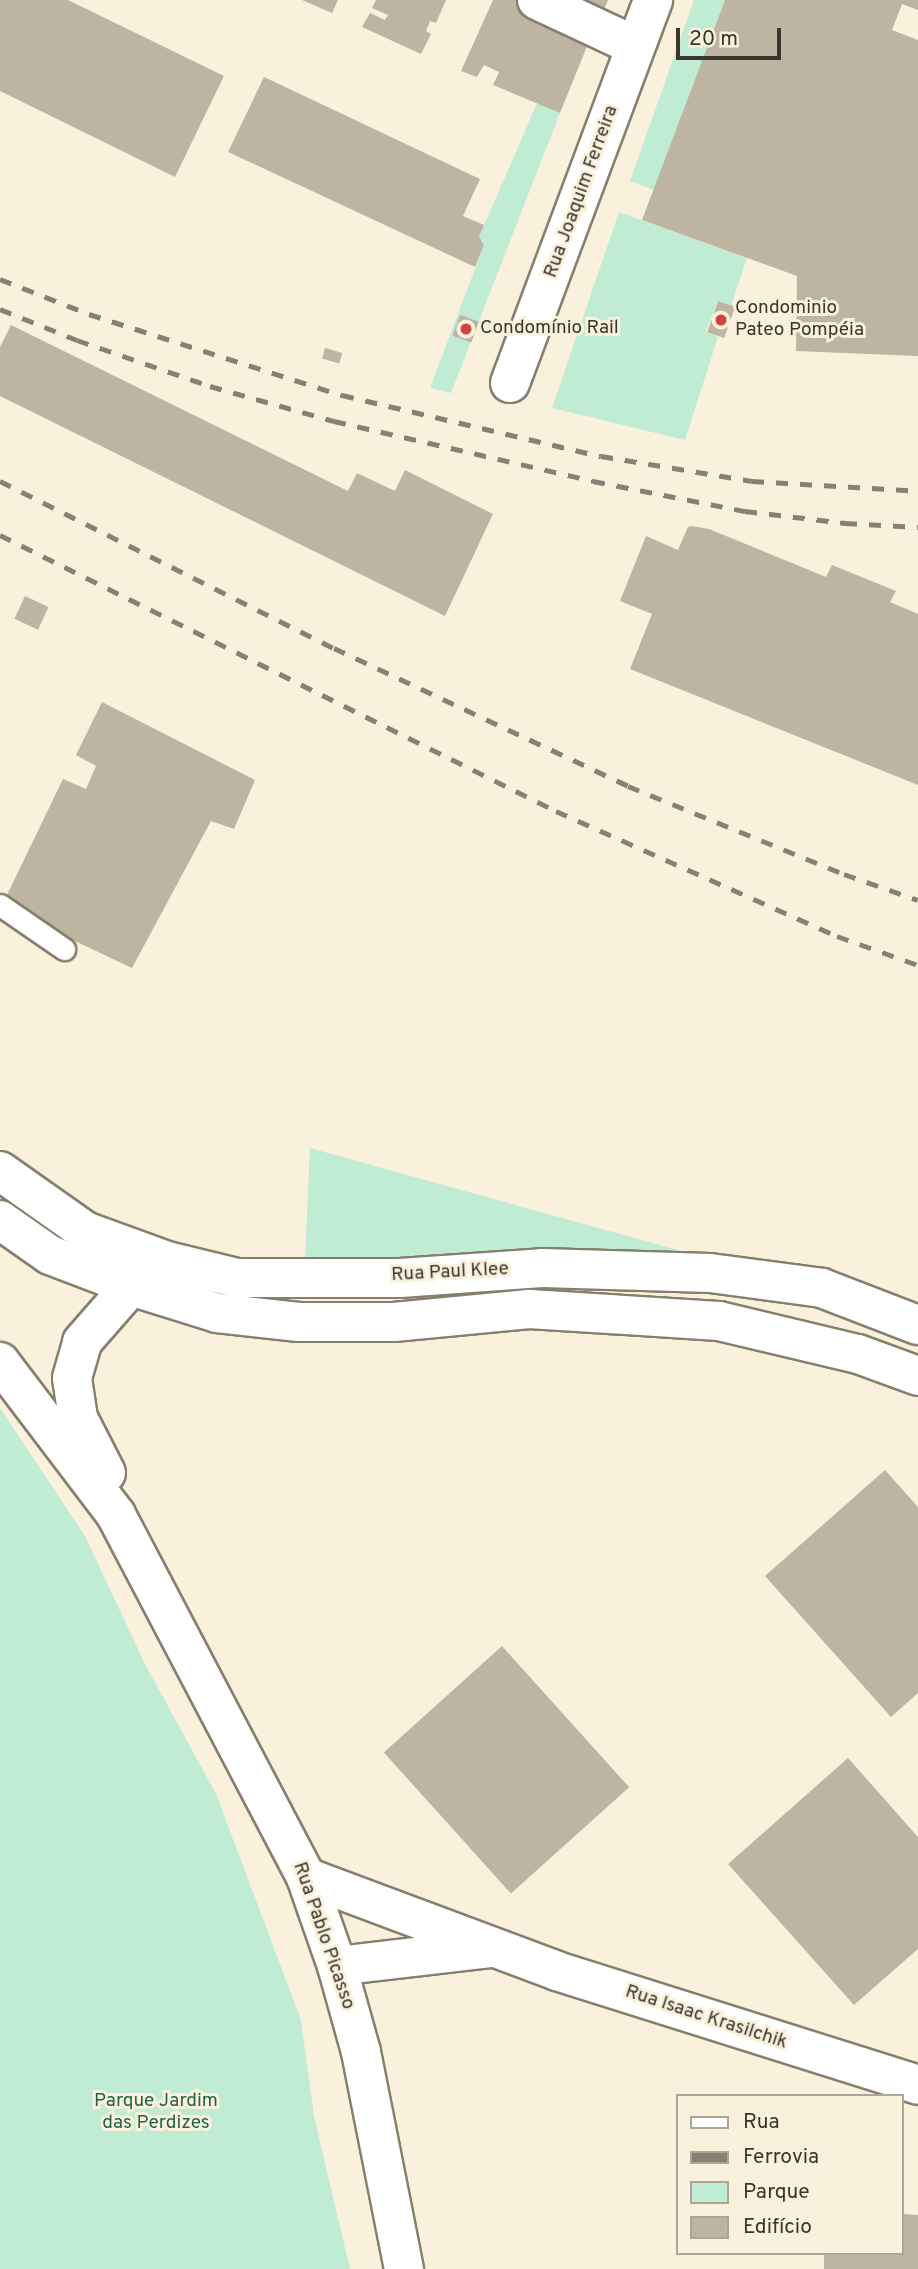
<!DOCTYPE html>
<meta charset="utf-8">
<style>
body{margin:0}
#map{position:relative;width:918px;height:2269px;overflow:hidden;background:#faf1dc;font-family:Overpass,sans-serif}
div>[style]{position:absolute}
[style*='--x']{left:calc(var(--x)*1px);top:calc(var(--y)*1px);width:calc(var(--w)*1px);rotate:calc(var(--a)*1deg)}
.green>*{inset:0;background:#c0ecd3}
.building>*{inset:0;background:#bdb5a1;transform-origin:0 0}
.roads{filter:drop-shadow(2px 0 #877f6d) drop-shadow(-2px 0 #877f6d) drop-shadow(0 2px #877f6d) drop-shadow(0 -2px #877f6d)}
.service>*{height:21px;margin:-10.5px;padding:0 10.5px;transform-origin:10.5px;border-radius:10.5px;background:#fff}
.minor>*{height:38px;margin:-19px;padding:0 19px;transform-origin:19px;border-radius:19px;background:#fff}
.rail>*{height:5px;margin-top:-2.5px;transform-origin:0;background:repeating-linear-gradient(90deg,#868174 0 12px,transparent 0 24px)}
.dots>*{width:19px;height:19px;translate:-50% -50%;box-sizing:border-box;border:4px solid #faf1dc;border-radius:50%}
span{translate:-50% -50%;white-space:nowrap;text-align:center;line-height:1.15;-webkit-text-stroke:6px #faf1dc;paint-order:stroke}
.street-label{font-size:19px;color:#39362e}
.poi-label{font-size:19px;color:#39362e}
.left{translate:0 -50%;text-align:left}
.park-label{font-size:19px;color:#206546}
.legend{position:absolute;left:676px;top:2094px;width:228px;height:161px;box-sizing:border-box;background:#faf1dc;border:2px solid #ada696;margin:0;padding:9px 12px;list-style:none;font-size:21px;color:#39362e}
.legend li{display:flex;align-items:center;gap:14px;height:35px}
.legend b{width:35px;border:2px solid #ada696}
.scale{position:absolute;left:676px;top:28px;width:105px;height:32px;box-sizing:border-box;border:4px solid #39362e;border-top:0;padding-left:9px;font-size:21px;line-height:24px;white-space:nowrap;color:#39362e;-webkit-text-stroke:5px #faf1dc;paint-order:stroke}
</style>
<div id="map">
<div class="green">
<div style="clip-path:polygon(694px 0,725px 0,654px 190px,630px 181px)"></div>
<div style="clip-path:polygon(537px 103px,560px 113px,451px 393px,430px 388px,484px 245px,479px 237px)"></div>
<div style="clip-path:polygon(619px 212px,747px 258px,731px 306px,717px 301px,706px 332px,718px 337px,685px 440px,552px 408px)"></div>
<div style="clip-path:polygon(310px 1148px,714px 1260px,305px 1259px)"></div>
<div style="clip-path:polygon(0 1408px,85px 1536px,145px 1664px,216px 1794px,301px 2020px,314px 2116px,350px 2269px,0 2269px)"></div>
</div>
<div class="building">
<div style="clip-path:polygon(0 0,68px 0,224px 76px,175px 177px,0 91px)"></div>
<div style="clip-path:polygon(302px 0,338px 0,332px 13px)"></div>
<div style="clip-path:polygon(376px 0,446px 0,436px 23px,430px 21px,426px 31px,431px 34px,421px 54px,362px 27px,370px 13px,385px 20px,388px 15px,372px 8px)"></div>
<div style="clip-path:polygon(493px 0,519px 0,592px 34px,560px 113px,493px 85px,499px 72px,484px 65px,477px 77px,461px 71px)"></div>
<div style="clip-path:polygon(561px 0,608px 0,601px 18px)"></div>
<div style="clip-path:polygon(725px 0,918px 0,918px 10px,902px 4px,892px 30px,918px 40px,918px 356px,796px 351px,797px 276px,642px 220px)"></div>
<div style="clip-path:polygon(264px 77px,480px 179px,463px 216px,484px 225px,479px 237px,484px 245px,475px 267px,228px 152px)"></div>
<div style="left:718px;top:301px;width:18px;height:33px;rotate:19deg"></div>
<div style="left:460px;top:315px;width:20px;height:22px;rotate:20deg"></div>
<div style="clip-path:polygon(11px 325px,348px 491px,357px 473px,395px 491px,405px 470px,493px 514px,445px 616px,0 396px,0 347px)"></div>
<div style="left:325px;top:348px;width:18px;height:11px;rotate:16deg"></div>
<div style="clip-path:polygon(692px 526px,709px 529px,826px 577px,832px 565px,896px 591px,890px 602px,918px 614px,918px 785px,630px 669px,652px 614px,620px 601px,646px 536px,678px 550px,688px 527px)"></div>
<div style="left:25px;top:596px;width:26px;height:25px;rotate:25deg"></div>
<div style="clip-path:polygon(102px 702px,255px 780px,234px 829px,211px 821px,132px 968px,62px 935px,5px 899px,63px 779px,86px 789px,96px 766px,76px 755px)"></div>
<div style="clip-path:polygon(885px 1470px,918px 1507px,918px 1693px,891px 1717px,765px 1576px)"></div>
<div style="left:502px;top:1646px;width:190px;height:159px;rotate:48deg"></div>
<div style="clip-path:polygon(848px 1758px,918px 1837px,918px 1949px,854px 2005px,728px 1864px)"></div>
<div style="clip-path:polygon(902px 2214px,918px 2215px,918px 2269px,824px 2269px,824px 2253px,902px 2253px)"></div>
</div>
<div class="roads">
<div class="service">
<div style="--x:0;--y:905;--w:78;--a:34.5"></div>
</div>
<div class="minor">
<div style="--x:537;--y:0;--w:108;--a:25.1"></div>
<div style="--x:510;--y:383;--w:409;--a:-69.5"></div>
<div style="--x:0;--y:1171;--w:104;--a:35.2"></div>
<div style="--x:85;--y:1231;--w:87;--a:20.1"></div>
<div style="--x:167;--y:1261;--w:72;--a:13.7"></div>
<div style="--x:237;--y:1278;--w:163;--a:0"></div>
<div style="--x:400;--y:1278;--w:142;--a:-4"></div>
<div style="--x:542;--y:1268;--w:168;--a:1.7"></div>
<div style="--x:710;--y:1273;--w:113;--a:7.6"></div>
<div style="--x:822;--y:1288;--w:103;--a:21.1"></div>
<div style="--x:0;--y:1220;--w:61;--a:35"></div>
<div style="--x:50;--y:1255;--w:87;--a:20.9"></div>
<div style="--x:131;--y:1286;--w:90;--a:17.4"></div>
<div style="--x:217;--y:1313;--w:82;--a:6.3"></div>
<div style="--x:299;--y:1322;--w:95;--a:0"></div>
<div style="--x:394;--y:1322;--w:136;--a:-5.5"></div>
<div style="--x:529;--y:1309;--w:190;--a:3.6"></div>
<div style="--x:719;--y:1321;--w:143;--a:13.4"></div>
<div style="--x:858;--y:1354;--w:64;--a:20.1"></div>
<div style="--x:0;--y:1362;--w:192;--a:52.8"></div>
<div style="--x:116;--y:1515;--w:409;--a:62.3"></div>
<div style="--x:306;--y:1877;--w:94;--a:70.8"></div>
<div style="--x:337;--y:1966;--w:89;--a:74.4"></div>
<div style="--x:361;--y:2052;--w:221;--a:78.8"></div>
<div style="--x:106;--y:1473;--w:62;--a:-117"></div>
<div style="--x:78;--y:1418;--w:40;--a:-98.5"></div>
<div style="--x:72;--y:1378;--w:37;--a:-74"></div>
<div style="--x:82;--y:1342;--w:74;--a:-48.8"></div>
<div style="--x:306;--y:1877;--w:268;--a:20.5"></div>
<div style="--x:557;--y:1971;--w:379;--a:17.5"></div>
<div style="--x:337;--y:1966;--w:154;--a:-6.7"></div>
</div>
</div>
<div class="rail">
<div style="--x:0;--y:279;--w:96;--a:21.5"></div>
<div style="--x:89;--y:314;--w:266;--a:17.8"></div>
<div style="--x:342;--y:395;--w:266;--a:13.3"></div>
<div style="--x:601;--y:456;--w:153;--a:9.4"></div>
<div style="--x:752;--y:481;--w:166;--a:3.4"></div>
<div style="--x:0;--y:309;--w:83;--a:21.9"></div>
<div style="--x:77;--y:340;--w:141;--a:19.1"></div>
<div style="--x:210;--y:386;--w:129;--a:15.8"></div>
<div style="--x:334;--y:421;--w:266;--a:13"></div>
<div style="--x:593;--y:481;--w:155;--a:11.2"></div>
<div style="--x:745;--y:511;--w:101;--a:6.8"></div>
<div style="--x:845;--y:523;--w:73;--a:3.1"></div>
<div style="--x:0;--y:481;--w:373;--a:26.6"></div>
<div style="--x:334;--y:648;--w:325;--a:25.1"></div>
<div style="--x:628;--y:786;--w:233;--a:22.2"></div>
<div style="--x:844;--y:874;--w:78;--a:19.4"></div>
<div style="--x:0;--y:535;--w:621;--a:26.4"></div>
<div style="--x:556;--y:811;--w:308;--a:24"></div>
<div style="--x:837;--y:936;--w:86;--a:19.7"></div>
</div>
<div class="dots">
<div style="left:721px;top:320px;background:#d14241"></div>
<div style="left:466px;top:329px;background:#d14241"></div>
</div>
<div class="street-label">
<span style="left:582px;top:192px;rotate:-70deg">Rua Joaquim Ferreira</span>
<span style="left:450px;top:1273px;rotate:-3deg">Rua Paul Klee</span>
<span style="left:323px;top:1936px;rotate:71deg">Rua Pablo Picasso</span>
<span style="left:706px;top:2018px;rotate:18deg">Rua Isaac Krasilchik</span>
</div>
<div class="poi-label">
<span class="left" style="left:735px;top:320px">Condominio<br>Pateo Pompéia</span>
<span class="left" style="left:480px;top:329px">Condomínio Rail</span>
</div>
<div class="park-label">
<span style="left:156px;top:2113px">Parque Jardim<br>das Perdizes</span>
</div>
<ul class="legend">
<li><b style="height:9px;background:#fff"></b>Rua</li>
<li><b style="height:9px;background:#868174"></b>Ferrovia</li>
<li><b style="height:19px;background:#c0ecd3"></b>Parque</li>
<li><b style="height:19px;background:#bdb5a1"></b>Edifício</li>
</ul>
<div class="scale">20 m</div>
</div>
